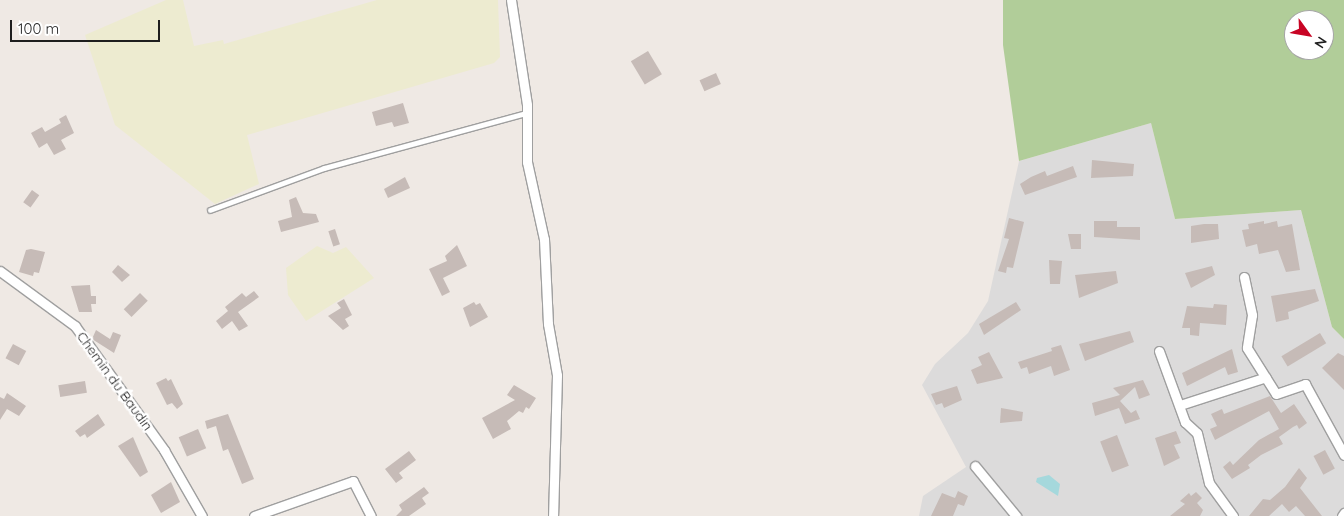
<!DOCTYPE html>
<style>
body{margin:0}
#map{position:relative;width:1344px;height:516px;overflow:hidden;background:#efe9e4;font-family:Quicksand,sans-serif}
div>[style]{position:absolute}
[style*='--x']{left:calc(var(--x)*1px);top:calc(var(--y)*1px);width:calc(var(--w)*1px);rotate:calc(var(--a)*1deg)}
.residential>*{inset:0;background:#dcdbdb}
.farmland>*{inset:0;background:#edebd0}
.forest>*{inset:0;background:#b1cd99}
.water>*{inset:0;background:#a5d8dc}
.building>*{inset:0;background:#c6bbb7;transform-origin:0 0}
.roads{filter:drop-shadow(1px 0 #9f9f9f) drop-shadow(-1px 0 #9f9f9f) drop-shadow(0 1px #9f9f9f) drop-shadow(0 -1px #9f9f9f)}
.lane>*{height:4.5px;margin:-2.25px;padding:0 2.25px;transform-origin:2.25px;border-radius:2.25px;background:#fff}
.street>*{height:9px;margin:-4.5px;padding:0 4.5px;transform-origin:4.5px;border-radius:4.5px;background:#fff}
span{translate:-50% -50%;white-space:nowrap;text-align:center;line-height:1.15;-webkit-text-stroke:5px #fff;paint-order:stroke}
.street-label{font-size:14px;color:#1e1e1e}
.north{position:absolute;left:1284px;top:10px;width:50px;height:50px;box-sizing:border-box;background:#fff;border:1px solid #a5a5a5;border-radius:50%;rotate:122deg;font-size:14px;font-weight:700;line-height:20px;text-align:center;color:#1e1e1e}
.north::after{content:'';display:block;margin:auto;width:18px;height:22px;background:#c80424;clip-path:polygon(50% 0,100% 100%,50% 72%,0 100%)}
.scale{position:absolute;left:10px;top:20px;width:150px;height:22px;box-sizing:border-box;border:2px solid #1e1e1e;border-top:0;padding-left:6px;font-size:15px;line-height:18px;white-space:nowrap;color:#1e1e1e;-webkit-text-stroke:4px #fff;paint-order:stroke}
</style>
<div id="map">
<div class="residential">
<div style="clip-path:polygon(1151px 123px,1175px 219px,1301px 210px,1332px 327px,1344px 339px,1344px 516px,919px 516px,923px 496px,966px 467px,922px 385px,935px 364px,968px 333px,988px 301px,1019px 161px)"></div>
</div>
<div class="farmland">
<div style="clip-path:polygon(166px 0,183px 0,194px 46px,223px 40px,224px 44px,377px 0,498px 0,500px 57px,494px 63px,247px 135px,259px 184px,215px 204px,115px 125px,85px 35px)"></div>
<div style="clip-path:polygon(317px 246px,333px 253px,346px 247px,374px 278px,306px 321px,288px 295px,286px 268px)"></div>
</div>
<div class="forest">
<div style="clip-path:polygon(evenodd,1003px 0,1344px 0,1344px 339px,1332px 327px,1301px 210px,1175px 219px,1151px 123px,1019px 161px,1003px 45px,1003px 0,1294px 20px,1324px 20px,1324px 50px,1294px 50px,1294px 20px)"></div>
</div>
<div class="water">
<div style="clip-path:polygon(1049px 475px,1060px 484px,1058px 496px,1036px 482px,1037px 478px)"></div>
</div>
<div class="building">
<div style="left:648px;top:51px;width:27px;height:20px;rotate:59deg"></div>
<div style="left:716px;top:73px;width:12px;height:18px;rotate:66deg"></div>
<div style="clip-path:polygon(403px 103px,409px 123px,394px 127px,392px 122px,376px 126px,372px 112px)"></div>
<div style="clip-path:polygon(66px 115px,74px 133px,61px 140px,66px 149px,54px 155px,47px 143px,39px 148px,31px 133px,42px 127px,45px 132px,61px 123px,59px 119px)"></div>
<div style="clip-path:polygon(1092px 160px,1134px 164px,1133px 176px,1091px 178px)"></div>
<div style="clip-path:polygon(1073px 166px,1077px 177px,1025px 195px,1020px 184px,1031px 177px,1045px 171px,1047px 176px)"></div>
<div style="clip-path:polygon(405px 177px,410px 188px,388px 198px,384px 189px)"></div>
<div style="left:32px;top:190px;width:9px;height:15px;rotate:36deg"></div>
<div style="clip-path:polygon(296px 197px,303px 213px,316px 214px,319px 222px,281px 232px,278px 221px,292px 217px,289px 200px)"></div>
<div style="clip-path:polygon(1009px 218px,1024px 222px,1013px 268px,1007px 267px,1006px 273px,998px 271px,1009px 239px,1004px 238px)"></div>
<div style="clip-path:polygon(1094px 221px,1117px 221px,1117px 227px,1140px 227px,1140px 240px,1094px 237px)"></div>
<div style="clip-path:polygon(1264px 221px,1264px 224px,1277px 221px,1278px 227px,1292px 224px,1300px 270px,1286px 272px,1278px 250px,1259px 254px,1257px 244px,1246px 247px,1242px 230px,1249px 229px,1248px 224px)"></div>
<div style="clip-path:polygon(1204px 224px,1218px 224px,1219px 239px,1191px 243px,1191px 226px)"></div>
<div style="left:335px;top:229px;width:16px;height:7px;rotate:72deg"></div>
<div style="clip-path:polygon(1068px 234px,1081px 234px,1081px 249px,1071px 249px)"></div>
<div style="clip-path:polygon(457px 245px,467px 266px,443px 278px,450px 292px,442px 296px,429px 269px,447px 261px,445px 256px)"></div>
<div style="clip-path:polygon(31px 249px,45px 252px,39px 273px,34px 272px,33px 276px,19px 272px,26px 250px)"></div>
<div style="clip-path:polygon(1049px 260px,1062px 261px,1060px 284px,1050px 284px)"></div>
<div style="clip-path:polygon(118px 265px,130px 275px,122px 282px,112px 272px)"></div>
<div style="clip-path:polygon(1212px 266px,1215px 275px,1191px 288px,1185px 273px)"></div>
<div style="clip-path:polygon(1116px 271px,1118px 283px,1079px 298px,1075px 275px)"></div>
<div style="clip-path:polygon(90px 285px,91px 296px,96px 296px,96px 304px,91px 304px,92px 312px,79px 312px,71px 286px)"></div>
<div style="clip-path:polygon(1315px 289px,1319px 301px,1288px 312px,1289px 319px,1276px 322px,1271px 296px)"></div>
<div style="clip-path:polygon(254px 291px,259px 297px,238px 312px,248px 326px,239px 331px,232px 321px,222px 329px,216px 321px,228px 311px,225px 307px,242px 293px,248px 299px,246px 297px)"></div>
<div style="left:140px;top:293px;width:11px;height:23px;rotate:45deg"></div>
<div style="clip-path:polygon(344px 299px,352px 315px,345px 319px,349px 326px,343px 330px,328px 316px,341px 308px,337px 303px)"></div>
<div style="clip-path:polygon(474px 302px,476px 305px,480px 303px,488px 317px,470px 327px,463px 308px)"></div>
<div style="clip-path:polygon(1016px 302px,1021px 310px,984px 335px,979px 324px)"></div>
<div style="clip-path:polygon(1214px 304px,1227px 305px,1226px 325px,1200px 323px,1199px 336px,1190px 335px,1190px 328px,1182px 328px,1187px 306px,1213px 308px)"></div>
<div style="clip-path:polygon(96px 330px,110px 339px,113px 332px,121px 335px,114px 353px,92px 339px)"></div>
<div style="clip-path:polygon(1130px 331px,1134px 342px,1085px 361px,1079px 344px)"></div>
<div style="left:1320px;top:333px;width:12px;height:45px;rotate:59deg"></div>
<div style="left:13px;top:344px;width:15px;height:16px;rotate:28deg"></div>
<div style="clip-path:polygon(1061px 345px,1070px 370px,1054px 376px,1051px 366px,1029px 374px,1027px 367px,1021px 369px,1018px 362px,1052px 351px,1051px 348px)"></div>
<div style="clip-path:polygon(1232px 349px,1238px 372px,1228px 375px,1225px 367px,1187px 386px,1182px 373px)"></div>
<div style="clip-path:polygon(989px 352px,1003px 378px,977px 384px,971px 370px,982px 365px,978px 357px)"></div>
<div style="clip-path:polygon(1338px 353px,1344px 356px,1344px 390px,1322px 368px)"></div>
<div style="clip-path:polygon(166px 378px,168px 381px,171px 379px,183px 404px,177px 409px,172px 403px,167px 405px,156px 383px)"></div>
<div style="clip-path:polygon(1143px 380px,1150px 395px,1139px 399px,1135px 387px,1120px 401px,1131px 413px,1136px 410px,1140px 419px,1125px 424px,1119px 408px,1095px 416px,1092px 403px,1120px 395px,1113px 388px)"></div>
<div style="left:85px;top:381px;width:12px;height:27px;rotate:81deg"></div>
<div style="clip-path:polygon(514px 385px,536px 398px,529px 409px,526px 407px,523px 413px,519px 411px,507px 421px,511px 429px,493px 439px,482px 418px,515px 400px,507px 395px)"></div>
<div style="clip-path:polygon(957px 386px,962px 400px,944px 408px,942px 403px,936px 405px,931px 394px)"></div>
<div style="clip-path:polygon(7px 393px,26px 406px,19px 416px,7px 409px,0 420px,0 397px,4px 399px)"></div>
<div style="clip-path:polygon(1270px 396px,1281px 413px,1294px 404px,1307px 423px,1299px 429px,1297px 425px,1293px 427px,1279px 437px,1283px 444px,1261px 455px,1248px 465px,1250px 468px,1232px 479px,1223px 467px,1230px 461px,1233px 465px,1259px 440px,1279px 429px,1269px 411px,1215px 440px,1210px 429px,1217px 426px,1211px 414px,1222px 409px,1224px 414px)"></div>
<div style="clip-path:polygon(1001px 408px,1023px 412px,1022px 421px,1000px 423px)"></div>
<div style="clip-path:polygon(98px 414px,105px 425px,87px 438px,85px 434px,80px 437px,75px 431px)"></div>
<div style="clip-path:polygon(228px 414px,254px 479px,242px 484px,228px 449px,223px 451px,216px 426px,207px 429px,205px 421px)"></div>
<div style="left:198px;top:429px;width:21px;height:21px;rotate:67deg"></div>
<div style="clip-path:polygon(1176px 431px,1181px 443px,1174px 445px,1180px 458px,1164px 466px,1155px 438px)"></div>
<div style="left:1117px;top:435px;width:33px;height:18px;rotate:69deg"></div>
<div style="clip-path:polygon(133px 437px,148px 472px,140px 477px,118px 446px)"></div>
<div style="left:1325px;top:450px;width:21px;height:13px;rotate:62deg"></div>
<div style="clip-path:polygon(409px 451px,416px 460px,399px 473px,403px 478px,396px 483px,385px 469px)"></div>
<div style="clip-path:polygon(1299px 468px,1307px 478px,1300px 488px,1322px 516px,1305px 516px,1296px 506px,1289px 512px,1282px 504px,1269px 516px,1249px 516px,1263px 499px,1270px 500px,1285px 487px)"></div>
<div style="clip-path:polygon(171px 482px,180px 502px,161px 513px,151px 495px)"></div>
<div style="clip-path:polygon(424px 487px,429px 493px,422px 498px,426px 504px,409px 516px,396px 516px,402px 510px,399px 505px)"></div>
<div style="clip-path:polygon(958px 491px,968px 496px,964px 506px,958px 504px,953px 516px,931px 516px,942px 493px,955px 498px)"></div>
<div style="clip-path:polygon(1196px 492px,1202px 498px,1197px 503px,1203px 510px,1200px 516px,1170px 516px,1185px 504px,1180px 501px,1189px 493px,1191px 496px)"></div>
</div>
<div class="roads">
<div class="lane">
<div style="--x:210;--y:210;--w:121;--a:-20.2"></div>
<div style="--x:324;--y:168;--w:210;--a:-15.2"></div>
</div>
<div class="street">
<div style="--x:511;--y:0;--w:106;--a:81.3"></div>
<div style="--x:527;--y:105;--w:57;--a:90"></div>
<div style="--x:527;--y:162;--w:79;--a:77.6"></div>
<div style="--x:544;--y:239;--w:85;--a:87.3"></div>
<div style="--x:548;--y:324;--w:52;--a:80"></div>
<div style="--x:557;--y:375;--w:141;--a:91.6"></div>
<div style="--x:0;--y:271;--w:93;--a:36.3"></div>
<div style="--x:75;--y:326;--w:153;--a:54.3"></div>
<div style="--x:164;--y:450;--w:76;--a:60.1"></div>
<div style="--x:1244;--y:277;--w:39;--a:78"></div>
<div style="--x:1252;--y:315;--w:33;--a:99"></div>
<div style="--x:1247;--y:348;--w:54;--a:57.8"></div>
<div style="--x:1276;--y:394;--w:31;--a:-19"></div>
<div style="--x:1305;--y:384;--w:81;--a:61.2"></div>
<div style="--x:1159;--y:351;--w:76;--a:69.9"></div>
<div style="--x:1185;--y:422;--w:16;--a:43"></div>
<div style="--x:1197;--y:433;--w:51;--a:76.5"></div>
<div style="--x:1209;--y:483;--w:41;--a:54"></div>
<div style="--x:1180;--y:405;--w:90;--a:-18"></div>
<div style="--x:975;--y:466;--w:65;--a:50.6"></div>
<div style="--x:254;--y:516;--w:105;--a:-19.5"></div>
<div style="--x:353;--y:481;--w:39;--a:63"></div>
<div style="--x:1342;--y:516;--w:4;--a:-56"></div>
</div>
</div>
<div class="street-label">
<span style="left:115px;top:381px;rotate:54deg">Chemin du Baudin</span>
</div>
<div class="north">N</div>
<div class="scale">100 m</div>
</div>
